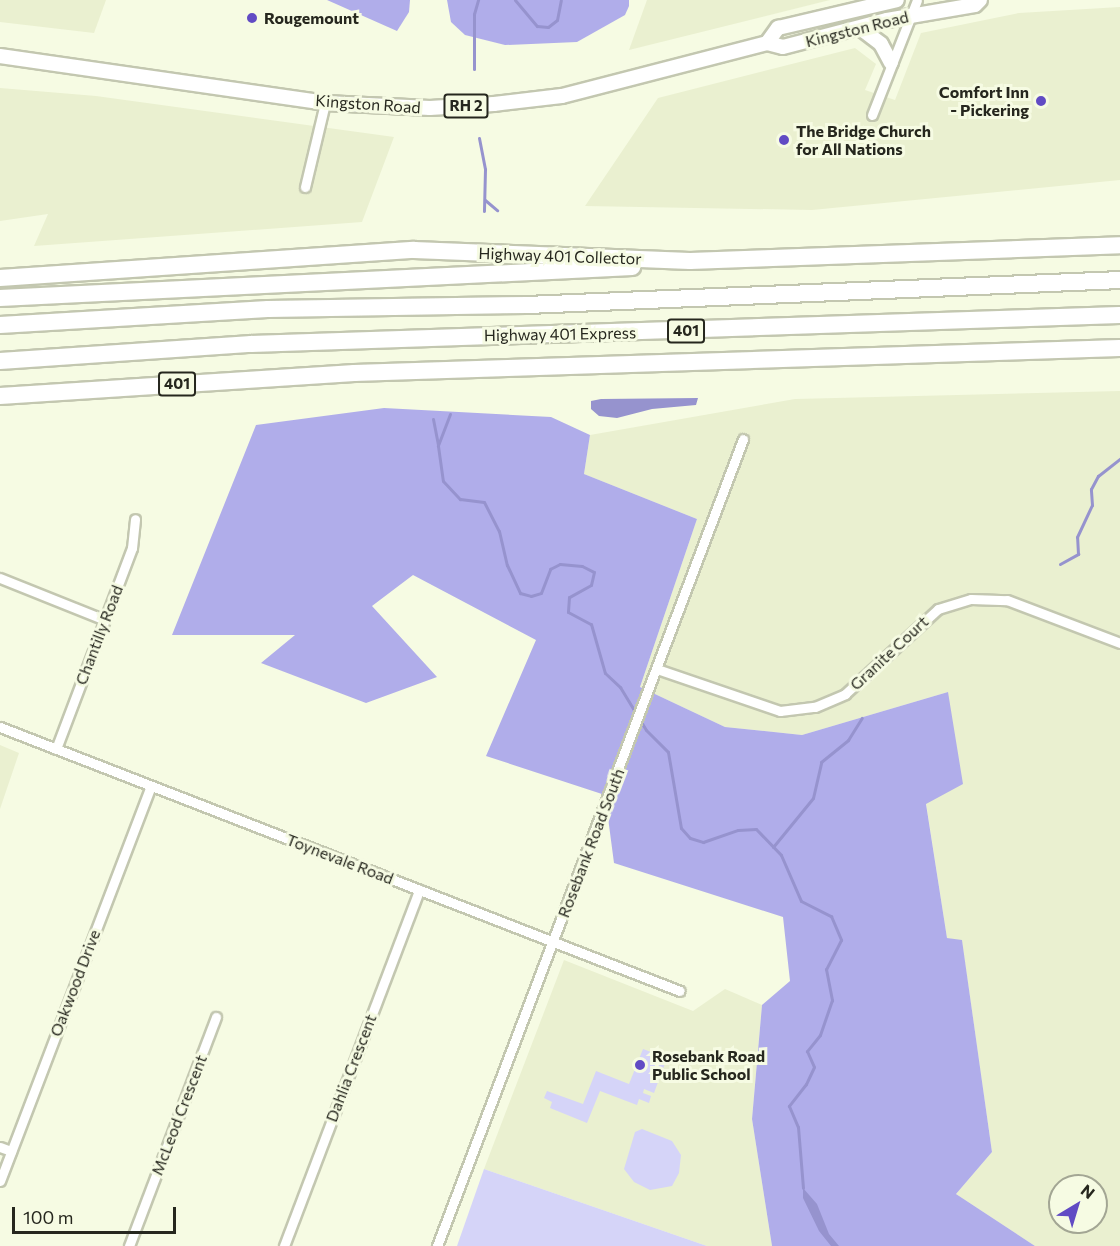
<!DOCTYPE html>
<style>
body{margin:0}
#map{position:relative;width:1120px;height:1246px;overflow:hidden;background:#f6fbe3;font-family:Commissioner,sans-serif}
div>[style]{position:absolute}
[style*='--x']{left:calc(var(--x)*1px);top:calc(var(--y)*1px);width:calc(var(--w)*1px);rotate:calc(var(--a)*1deg)}
.built>*{inset:0;background:#eaf0d0}
.green>*{inset:0;background:#d5d4f8}
.forest>*{inset:0;background:#b0adea}
.water>*{inset:0;background:#9693ce}
.stream>*{height:3px;margin:-1.5px;padding:0 1.5px;transform-origin:1.5px;border-radius:1.5px;background:#9693ce}
.roads{filter:drop-shadow(2px 0 #c3c7b0) drop-shadow(-2px 0 #c3c7b0) drop-shadow(0 2px #c3c7b0) drop-shadow(0 -2px #c3c7b0)}
.street>*{height:9px;margin:-4.5px;padding:0 4.5px;transform-origin:4.5px;border-radius:4.5px;background:#fff}
.primary>*{height:14px;margin:-7px;padding:0 7px;transform-origin:7px;border-radius:7px;background:#fff}
.highway>*{height:16px;margin:-8px;padding:0 8px;transform-origin:8px;border-radius:8px;background:#fff}
.dots>*{width:16px;height:16px;translate:-50% -50%;box-sizing:border-box;border:3px solid #f6fbe3;border-radius:50%}
span{translate:-50% -50%;white-space:nowrap;text-align:center;line-height:1.15;-webkit-text-stroke:6px #f6fbe3;paint-order:stroke}
.shield-label span{padding:2px 4px;background:#f6fbe3;border:2px solid;border-radius:4px;-webkit-text-stroke-width:0}
.shield-label{font-size:15px;color:#26271e;font-weight:700}
.poi-label{font-size:16px;color:#26271e;font-weight:700}
.left{translate:0 -50%;text-align:left}
.right{translate:-100% -50%;text-align:right}
.street-label{font-size:16px;color:#26271e}
.north{position:absolute;left:1048px;top:1174px;width:60px;height:60px;box-sizing:border-box;background:#f6fbe3;border:2px solid #a3a694;border-radius:50%;rotate:38deg;font-size:16px;font-weight:700;line-height:24px;text-align:center;color:#26271e}
.north::after{content:'';display:block;margin:auto;width:21px;height:27px;background:#614bc4;clip-path:polygon(50% 0,100% 100%,50% 72%,0 100%)}
.scale{position:absolute;left:12px;top:1207px;width:164px;height:27px;box-sizing:border-box;border:3px solid #26271e;border-top:0;padding-left:8px;font-size:18px;line-height:21px;white-space:nowrap;color:#26271e;-webkit-text-stroke:4px #f6fbe3;paint-order:stroke}
</style>
<div id="map">
<div class="built">
<div style="clip-path:polygon(0 0,106px 0,94px 33px,0 22px)"></div>
<div style="clip-path:polygon(647px 0,830px 0,629px 50px)"></div>
<div style="clip-path:polygon(1120px 7px,1120px 180px,812px 210px,585px 206px,658px 98px,855px 48px,876px 64px,865px 90px,895px 100px,921px 33px,1019px 13px)"></div>
<div style="clip-path:polygon(0 88px,96px 96px,394px 137px,362px 222px,34px 246px,48px 214px,0 221px)"></div>
<div style="clip-path:polygon(evenodd,1120px 391px,1120px 1246px,1035px 1246px,956px 1194px,992px 1152px,962px 941px,947px 938px,926px 803px,948px 692px,802px 735px,725px 727px,640px 687px,697px 519px,584px 474px,590px 435px,795px 399px,1120px 391px,1060px 1186px,1096px 1186px,1096px 1222px,1060px 1222px,1060px 1186px)"></div>
<div style="clip-path:polygon(0 745px,19px 753px,0 809px)"></div>
<div style="clip-path:polygon(564px 960px,693px 1011px,725px 989px,762px 1005px,752px 1119px,772px 1246px,707px 1246px,484px 1169px)"></div>
</div>
<div class="green">
<div style="clip-path:polygon(643px 1049px,667px 1058px,654px 1093px,644px 1089px,643px 1093px,651px 1096px,649px 1103px,639px 1099px,637px 1105px,600px 1091px,587px 1123px,550px 1108px,552px 1102px,544px 1098px,547px 1091px,583px 1104px,596px 1071px,629px 1084px)"></div>
<div style="clip-path:polygon(642px 1129px,672px 1141px,681px 1155px,679px 1173px,672px 1186px,650px 1190px,634px 1182px,624px 1169px,635px 1132px)"></div>
<div style="clip-path:polygon(484px 1169px,707px 1246px,457px 1246px)"></div>
</div>
<div class="forest">
<div style="clip-path:polygon(327px 0,410px 0,409px 12px,397px 31px)"></div>
<div style="clip-path:polygon(447px 0,629px 0,629px 6px,625px 15px,577px 42px,505px 45px,465px 35px,451px 22px)"></div>
<div style="clip-path:polygon(384px 408px,551px 417px,590px 435px,584px 474px,697px 519px,640px 687px,725px 727px,802px 735px,948px 692px,963px 784px,926px 804px,947px 938px,962px 940px,992px 1152px,956px 1194px,1035px 1246px,772px 1246px,752px 1119px,762px 1005px,790px 981px,783px 917px,614px 863px,605px 795px,486px 756px,536px 640px,413px 575px,372px 606px,437px 677px,366px 703px,261px 663px,295px 635px,172px 635px,256px 425px)"></div>
</div>
<div class="water">
<div style="clip-path:polygon(698px 398px,696px 405px,652px 409px,617px 418px,599px 416px,591px 409px,591px 401px,601px 399px)"></div>
<div style="clip-path:polygon(803px 1188px,817px 1204px,829px 1234px,839px 1246px,831px 1246px,819px 1231px,803px 1198px)"></div>
</div>
<div class="stream">
<div style="--x:515;--y:0;--w:34;--a:50"></div>
<div style="--x:537;--y:26;--w:11;--a:5"></div>
<div style="--x:548;--y:27;--w:11;--a:-38"></div>
<div style="--x:557;--y:20;--w:20;--a:-79"></div>
<div style="--x:474;--y:69;--w:55;--a:-90"></div>
<div style="--x:474;--y:14;--w:15;--a:-74"></div>
<div style="--x:479;--y:138;--w:32;--a:79"></div>
<div style="--x:485;--y:169;--w:42;--a:91.4"></div>
<div style="--x:485;--y:200;--w:16;--a:40"></div>
<div style="--x:450;--y:414;--w:34;--a:111"></div>
<div style="--x:438;--y:446;--w:35;--a:82"></div>
<div style="--x:443;--y:481;--w:25;--a:47"></div>
<div style="--x:460;--y:499;--w:24;--a:7"></div>
<div style="--x:484;--y:502;--w:33;--a:63"></div>
<div style="--x:499;--y:531;--w:35;--a:77"></div>
<div style="--x:507;--y:565;--w:31;--a:65"></div>
<div style="--x:520;--y:593;--w:11;--a:15"></div>
<div style="--x:531;--y:596;--w:10;--a:-17"></div>
<div style="--x:541;--y:593;--w:26;--a:-69"></div>
<div style="--x:550;--y:569;--w:11;--a:-27"></div>
<div style="--x:560;--y:564;--w:22;--a:5"></div>
<div style="--x:582;--y:566;--w:13;--a:27"></div>
<div style="--x:594;--y:572;--w:13;--a:103"></div>
<div style="--x:591;--y:585;--w:25;--a:151"></div>
<div style="--x:569;--y:597;--w:15;--a:94"></div>
<div style="--x:568;--y:612;--w:26;--a:28"></div>
<div style="--x:591;--y:624;--w:51;--a:74.1"></div>
<div style="--x:605;--y:673;--w:21;--a:43"></div>
<div style="--x:620;--y:687;--w:50;--a:58.8"></div>
<div style="--x:646;--y:730;--w:31;--a:45"></div>
<div style="--x:668;--y:752;--w:77;--a:80.3"></div>
<div style="--x:681;--y:828;--w:13;--a:48"></div>
<div style="--x:690;--y:838;--w:14;--a:17"></div>
<div style="--x:703;--y:842;--w:37;--a:-19"></div>
<div style="--x:738;--y:830;--w:18;--a:-3"></div>
<div style="--x:756;--y:829;--w:36;--a:46"></div>
<div style="--x:781;--y:855;--w:50;--a:66.5"></div>
<div style="--x:801;--y:901;--w:34;--a:27"></div>
<div style="--x:831;--y:916;--w:26;--a:67"></div>
<div style="--x:841;--y:940;--w:33;--a:117"></div>
<div style="--x:826;--y:969;--w:32;--a:79"></div>
<div style="--x:832;--y:1000;--w:37;--a:109"></div>
<div style="--x:820;--y:1035;--w:21;--a:129"></div>
<div style="--x:807;--y:1051;--w:17;--a:66"></div>
<div style="--x:814;--y:1067;--w:19;--a:115"></div>
<div style="--x:806;--y:1084;--w:28;--a:128"></div>
<div style="--x:789;--y:1106;--w:23;--a:67"></div>
<div style="--x:798;--y:1127;--w:61;--a:85.3"></div>
<div style="--x:433;--y:419;--w:26;--a:79"></div>
<div style="--x:1060;--y:564;--w:21;--a:-29"></div>
<div style="--x:1078;--y:554;--w:17;--a:-93"></div>
<div style="--x:1077;--y:537;--w:35;--a:-65"></div>
<div style="--x:1092;--y:505;--w:16;--a:-94"></div>
<div style="--x:1091;--y:489;--w:15;--a:-62"></div>
<div style="--x:1098;--y:476;--w:28;--a:-38"></div>
<div style="--x:773;--y:847;--w:63;--a:-50.8"></div>
<div style="--x:813;--y:798;--w:37;--a:-77"></div>
<div style="--x:821;--y:762;--w:35;--a:-39"></div>
<div style="--x:848;--y:740;--w:26;--a:-58"></div>
</div>
<div class="roads">
<div class="street">
<div style="--x:872;--y:115;--w:123;--a:-68.6"></div>
<div style="--x:305;--y:187;--w:86;--a:-76.6"></div>
<div style="--x:0;--y:578;--w:113;--a:21.8"></div>
<div style="--x:657;--y:669;--w:130;--a:18.9"></div>
<div style="--x:780;--y:711;--w:35;--a:-7"></div>
<div style="--x:815;--y:707;--w:33;--a:-23"></div>
<div style="--x:845;--y:694;--w:126;--a:-42.4"></div>
<div style="--x:938;--y:609;--w:34;--a:-17"></div>
<div style="--x:971;--y:599;--w:36;--a:2"></div>
<div style="--x:1007;--y:600;--w:121;--a:20.8"></div>
<div style="--x:0;--y:727;--w:729;--a:21.22"></div>
<div style="--x:56;--y:749;--w:215;--a:-69.3"></div>
<div style="--x:132;--y:548;--w:29;--a:-84"></div>
<div style="--x:0;--y:1147;--w:12;--a:20"></div>
<div style="--x:0;--y:1181;--w:423;--a:-69.1"></div>
<div style="--x:129;--y:1246;--w:245;--a:-69.2"></div>
<div style="--x:284;--y:1246;--w:381;--a:-69.2"></div>
<div style="--x:437;--y:1246;--w:863;--a:-69.23"></div>
</div>
<div class="primary">
<div style="--x:860;--y:28;--w:26;--a:37"></div>
<div style="--x:881;--y:44;--w:21;--a:62"></div>
<div style="--x:767;--y:43;--w:19;--a:-54"></div>
<div style="--x:778;--y:28;--w:122;--a:-13.2"></div>
<div style="--x:0;--y:56;--w:328;--a:8.2"></div>
<div style="--x:325;--y:103;--w:105;--a:2.7"></div>
<div style="--x:430;--y:108;--w:64;--a:-3.6"></div>
<div style="--x:494;--y:104;--w:68;--a:-6.7"></div>
<div style="--x:562;--y:96;--w:212;--a:-14.5"></div>
<div style="--x:767;--y:43;--w:16;--a:14"></div>
<div style="--x:783;--y:47;--w:107;--a:-14.6"></div>
<div style="--x:887;--y:20;--w:89;--a:-9.7"></div>
<div style="--x:975;--y:5;--w:7;--a:-45"></div>
</div>
<div class="highway">
<div style="--x:0;--y:278;--w:415;--a:-3.9"></div>
<div style="--x:414;--y:250;--w:276;--a:2.3"></div>
<div style="--x:690;--y:261;--w:430;--a:-2.1"></div>
<div style="--x:0;--y:298;--w:633;--a:-2.81"></div>
<div style="--x:0;--y:325;--w:268;--a:-3.4"></div>
<div style="--x:268;--y:309;--w:259;--a:-0.9"></div>
<div style="--x:527;--y:305;--w:594;--a:-2.41"></div>
<div style="--x:0;--y:361;--w:252;--a:-3.9"></div>
<div style="--x:251;--y:344;--w:869;--a:-1.91"></div>
<div style="--x:0;--y:396;--w:355;--a:-3.7"></div>
<div style="--x:354;--y:373;--w:766;--a:-1.87"></div>
</div>
</div>
<div class="dots">
<div style="left:252px;top:18px;background:#614bc4"></div>
<div style="left:1041px;top:101px;background:#614bc4"></div>
<div style="left:784px;top:140px;background:#614bc4"></div>
<div style="left:640px;top:1065px;background:#614bc4"></div>
</div>
<div class="shield-label">
<span style="left:466px;top:106px">RH 2</span>
<span style="left:686px;top:331px">401</span>
<span style="left:177px;top:384px">401</span>
</div>
<div class="poi-label">
<span class="left" style="left:264px;top:18px">Rougemount</span>
<span class="right" style="left:1029px;top:101px">Comfort Inn<br>- Pickering</span>
<span class="left" style="left:796px;top:140px">The Bridge Church<br>for All Nations</span>
<span class="left" style="left:652px;top:1065px">Rosebank Road<br>Public School</span>
</div>
<div class="street-label">
<span style="left:857px;top:29px;rotate:-14deg">Kingston Road</span>
<span style="left:368px;top:104px;rotate:4deg">Kingston Road</span>
<span style="left:560px;top:256px;rotate:2deg">Highway 401 Collector</span>
<span style="left:560px;top:334px;rotate:-1deg">Highway 401 Express</span>
<span style="left:99px;top:635px;rotate:-69deg">Chantilly Road</span>
<span style="left:889px;top:653px;rotate:-43deg">Granite Court</span>
<span style="left:591px;top:843px;rotate:-69deg">Rosebank Road South</span>
<span style="left:340px;top:859px;rotate:21deg">Toynevale Road</span>
<span style="left:75px;top:983px;rotate:-69deg">Oakwood Drive</span>
<span style="left:351px;top:1068px;rotate:-69deg">Dahlia Crescent</span>
<span style="left:179px;top:1115px;rotate:-69deg">McLeod Crescent</span>
</div>
<div class="north">N</div>
<div class="scale">100 m</div>
</div>
